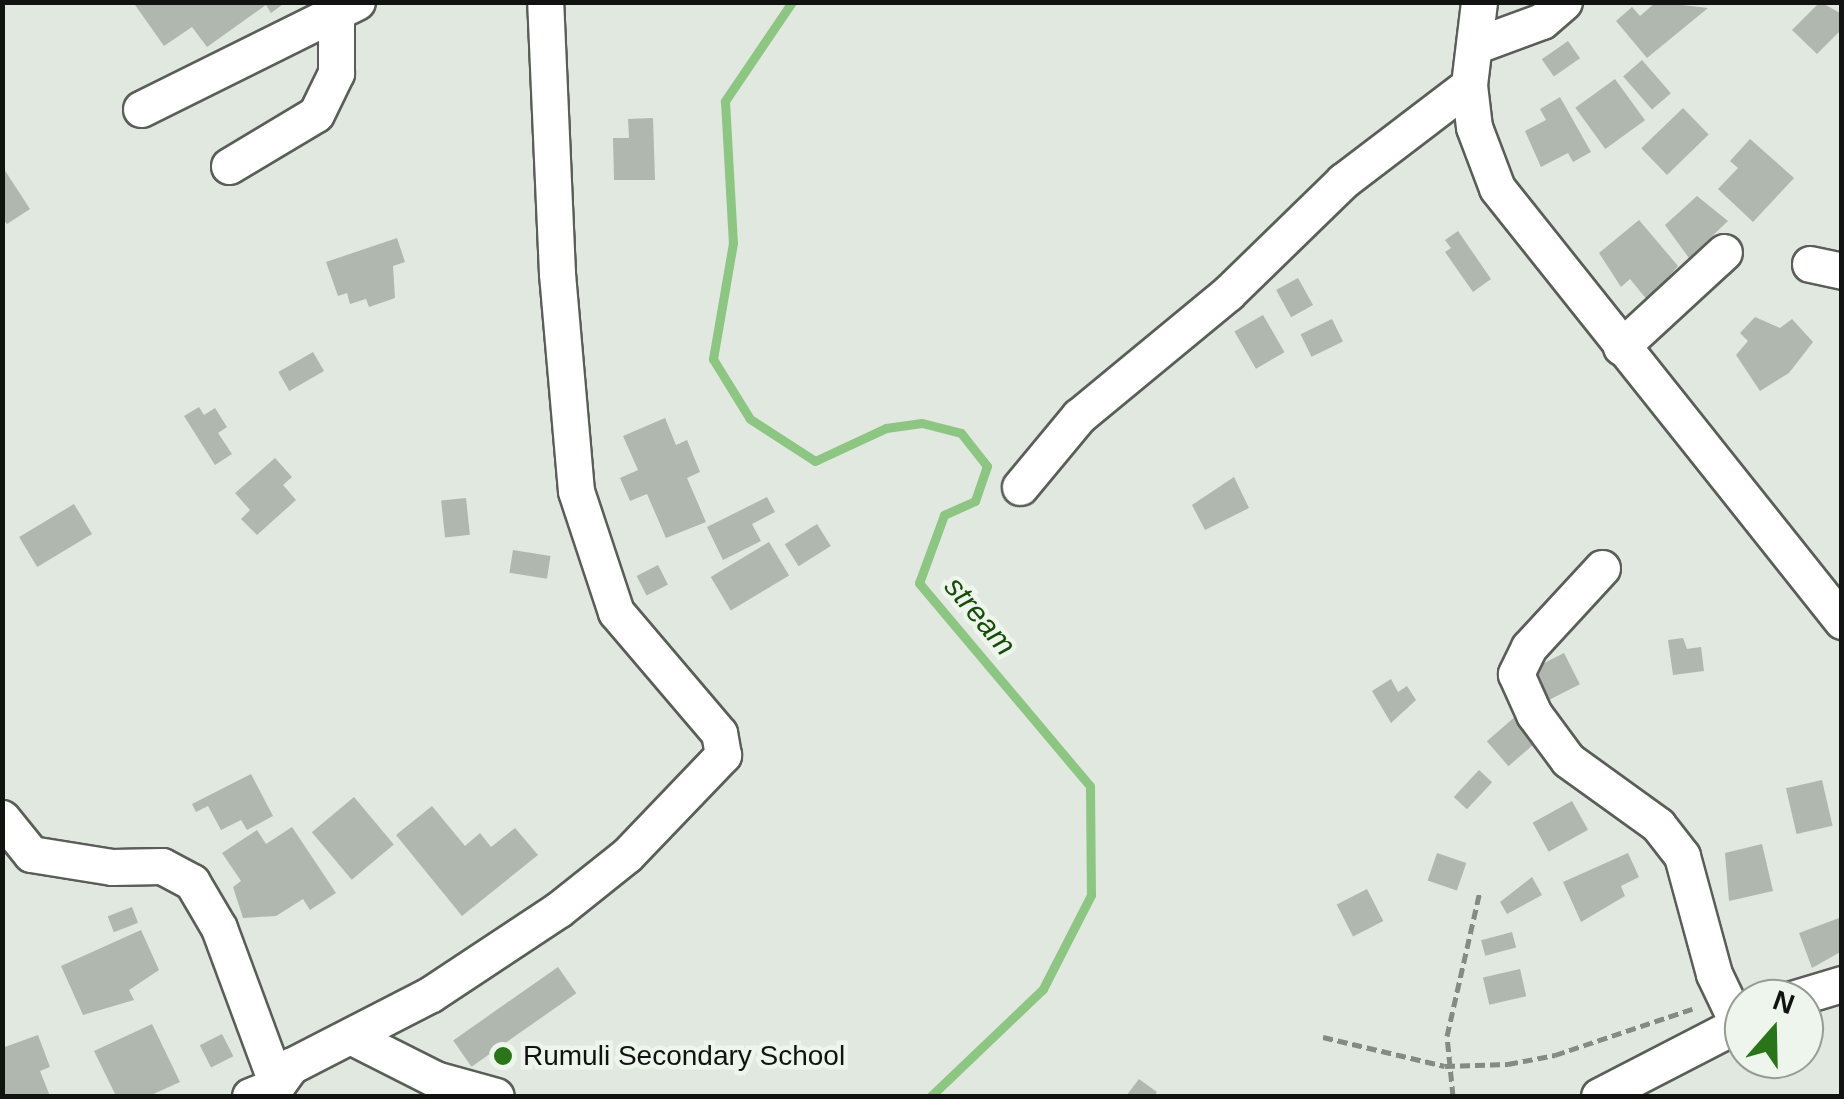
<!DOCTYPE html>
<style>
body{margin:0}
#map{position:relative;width:1844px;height:1099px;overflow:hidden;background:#e0e8df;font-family:Helvetica,sans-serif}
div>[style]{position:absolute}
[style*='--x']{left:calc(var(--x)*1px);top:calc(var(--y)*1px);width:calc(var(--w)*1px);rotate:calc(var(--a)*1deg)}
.stream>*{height:9px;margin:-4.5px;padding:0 4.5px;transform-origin:4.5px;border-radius:4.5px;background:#8dc582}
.building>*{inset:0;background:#b0b7af;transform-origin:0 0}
.path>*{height:5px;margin-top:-2.5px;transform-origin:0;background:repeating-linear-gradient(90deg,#858a84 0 10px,transparent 0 15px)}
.roads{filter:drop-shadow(2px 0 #595f58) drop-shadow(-2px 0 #595f58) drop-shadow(0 2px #595f58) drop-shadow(0 -2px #595f58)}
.minor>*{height:35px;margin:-17.5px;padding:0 17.5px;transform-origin:17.5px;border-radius:17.5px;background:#fff}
.dots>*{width:28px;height:28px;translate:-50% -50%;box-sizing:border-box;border:5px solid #eef5ec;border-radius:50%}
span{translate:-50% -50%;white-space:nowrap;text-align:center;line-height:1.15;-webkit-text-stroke:9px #eef5ec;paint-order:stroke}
.poi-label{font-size:28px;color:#111310}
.left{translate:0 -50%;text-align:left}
.water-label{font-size:30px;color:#154c07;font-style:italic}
.frame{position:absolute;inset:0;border:5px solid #111310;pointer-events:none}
.north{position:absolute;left:1724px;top:979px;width:100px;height:100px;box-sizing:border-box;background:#eef5ec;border:2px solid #969b94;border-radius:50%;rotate:20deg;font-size:28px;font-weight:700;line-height:40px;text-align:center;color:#111310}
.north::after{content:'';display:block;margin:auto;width:35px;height:45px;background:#2a751a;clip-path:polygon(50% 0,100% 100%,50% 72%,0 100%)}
</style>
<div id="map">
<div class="stream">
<div style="--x:792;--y:2;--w:120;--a:124.1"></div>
<div style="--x:725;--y:101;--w:142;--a:86.8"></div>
<div style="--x:733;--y:243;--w:118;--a:99.8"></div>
<div style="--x:713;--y:359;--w:70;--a:58.3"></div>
<div style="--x:750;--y:419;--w:77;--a:32.9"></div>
<div style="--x:815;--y:461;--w:78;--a:-24.9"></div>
<div style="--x:886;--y:428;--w:36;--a:-8"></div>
<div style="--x:922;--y:423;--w:40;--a:14.4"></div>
<div style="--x:961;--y:433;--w:42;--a:51.8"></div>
<div style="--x:987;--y:466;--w:37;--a:109"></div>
<div style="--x:975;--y:501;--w:34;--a:156"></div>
<div style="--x:944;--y:515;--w:72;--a:110.2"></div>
<div style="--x:919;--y:583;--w:265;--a:49.9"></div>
<div style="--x:1090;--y:786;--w:109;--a:89.5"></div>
<div style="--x:1091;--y:895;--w:106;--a:117.1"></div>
<div style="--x:1043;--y:989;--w:155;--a:136.3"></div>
</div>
<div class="building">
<div style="clip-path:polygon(133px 2px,286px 2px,271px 13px,266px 5px,207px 47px,192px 27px,164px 46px)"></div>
<div style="clip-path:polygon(1656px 2px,1708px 8px,1647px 58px,1616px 21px,1632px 7px,1640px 16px)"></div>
<div style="clip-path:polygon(1820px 2px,1842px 14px,1842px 29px,1817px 54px,1792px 30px)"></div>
<div style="left:1568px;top:41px;width:21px;height:32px;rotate:55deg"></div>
<div style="left:1642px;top:60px;width:44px;height:25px;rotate:49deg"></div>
<div style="left:1615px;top:79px;width:51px;height:49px;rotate:54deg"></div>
<div style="clip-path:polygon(1560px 97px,1591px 152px,1573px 162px,1568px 153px,1541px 167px,1525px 131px,1546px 120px,1540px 109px)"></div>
<div style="left:1683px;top:108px;width:37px;height:58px;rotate:46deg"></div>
<div style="clip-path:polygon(653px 118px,655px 180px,614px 180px,613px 138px,629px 138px,628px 119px)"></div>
<div style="clip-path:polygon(1750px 139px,1794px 178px,1753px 222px,1718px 189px,1738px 168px,1730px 161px)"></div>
<div style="clip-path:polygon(2px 166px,30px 209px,7px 224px,2px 218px)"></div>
<div style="clip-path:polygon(1697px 196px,1728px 221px,1689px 258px,1665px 225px)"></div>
<div style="clip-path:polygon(1639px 220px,1678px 266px,1648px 301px,1630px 279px,1621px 287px,1599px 253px)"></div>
<div style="clip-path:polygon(1458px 231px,1491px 279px,1473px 292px,1445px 252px,1451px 248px,1445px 240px)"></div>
<div style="clip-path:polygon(397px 238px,405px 262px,393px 266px,395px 298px,369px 307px,366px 299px,350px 304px,347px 293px,338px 296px,326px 262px)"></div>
<div style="left:1298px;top:278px;width:31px;height:25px;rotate:61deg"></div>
<div style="left:1263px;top:315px;width:43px;height:33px;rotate:60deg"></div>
<div style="clip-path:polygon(1755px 317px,1780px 328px,1792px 319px,1813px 342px,1789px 373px,1760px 391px,1736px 355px,1748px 341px,1740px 333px)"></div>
<div style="left:1332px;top:319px;width:25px;height:35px;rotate:64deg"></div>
<div style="left:313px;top:352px;width:22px;height:40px;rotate:60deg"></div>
<div style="clip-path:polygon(199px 407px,204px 415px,215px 408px,227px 427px,218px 433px,232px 454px,215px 465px,184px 416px)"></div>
<div style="clip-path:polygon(665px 418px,676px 445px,687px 440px,700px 472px,687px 478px,706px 522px,666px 538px,647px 494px,630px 501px,620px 478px,638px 470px,623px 436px)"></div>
<div style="clip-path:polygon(275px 458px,292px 477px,283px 485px,296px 500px,257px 535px,241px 519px,250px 510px,235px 493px)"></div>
<div style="clip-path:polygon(1234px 477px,1249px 508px,1205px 530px,1192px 505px)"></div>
<div style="clip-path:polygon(767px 497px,775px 512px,752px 524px,761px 541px,723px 560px,707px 527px)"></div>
<div style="left:466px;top:498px;width:37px;height:25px;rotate:84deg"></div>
<div style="left:74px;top:504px;width:35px;height:64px;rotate:59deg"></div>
<div style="left:817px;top:524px;width:26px;height:38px;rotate:58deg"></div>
<div style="left:769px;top:542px;width:39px;height:68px;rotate:59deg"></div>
<div style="left:513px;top:550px;width:38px;height:23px;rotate:9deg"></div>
<div style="left:658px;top:565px;width:22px;height:24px;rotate:63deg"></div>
<div style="clip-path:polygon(1683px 638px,1687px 649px,1701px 647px,1704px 671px,1673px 675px,1668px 640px)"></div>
<div style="left:1564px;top:653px;width:35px;height:42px;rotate:63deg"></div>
<div style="clip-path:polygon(1391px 679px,1398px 692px,1407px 686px,1416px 700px,1391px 723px,1372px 691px)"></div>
<div style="left:1517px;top:715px;width:33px;height:40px;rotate:49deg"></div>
<div style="left:1479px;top:770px;width:18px;height:37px;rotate:43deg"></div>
<div style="clip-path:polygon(251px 774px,273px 816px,247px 830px,241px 820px,221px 830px,208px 806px,196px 812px,192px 804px)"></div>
<div style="left:1822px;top:780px;width:47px;height:37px;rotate:77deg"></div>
<div style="left:354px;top:797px;width:62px;height:55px;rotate:50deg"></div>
<div style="left:1572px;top:801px;width:33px;height:45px;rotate:61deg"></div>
<div style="clip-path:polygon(432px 806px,465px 846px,480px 833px,491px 847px,515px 828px,538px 855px,462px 916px,396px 835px)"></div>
<div style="clip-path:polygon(292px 827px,336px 893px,310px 910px,303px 899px,276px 916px,243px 918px,233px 887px,241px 881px,222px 853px,257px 830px,266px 844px)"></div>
<div style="clip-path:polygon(1762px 844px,1773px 891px,1729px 901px,1725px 853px)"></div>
<div style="left:1437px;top:853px;width:31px;height:29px;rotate:19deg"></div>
<div style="clip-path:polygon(1628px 853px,1639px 877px,1621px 886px,1625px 896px,1581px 922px,1563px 882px)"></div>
<div style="clip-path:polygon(1532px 877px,1542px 895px,1507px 914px,1500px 902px)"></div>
<div style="left:1367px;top:889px;width:36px;height:34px;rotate:63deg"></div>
<div style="left:132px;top:907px;width:17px;height:26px;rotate:69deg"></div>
<div style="clip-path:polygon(1839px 918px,1842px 951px,1812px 968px,1799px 933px)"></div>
<div style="clip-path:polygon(141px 930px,159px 970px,129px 990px,134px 1000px,83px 1015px,61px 966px)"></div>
<div style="left:1512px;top:932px;width:16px;height:32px;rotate:75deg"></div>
<div style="left:558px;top:967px;width:32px;height:128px;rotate:55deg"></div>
<div style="left:1520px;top:969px;width:28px;height:38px;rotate:77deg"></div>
<div style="clip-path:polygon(152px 1024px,180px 1082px,149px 1096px,116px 1096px,94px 1051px)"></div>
<div style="left:222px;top:1034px;width:25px;height:25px;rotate:63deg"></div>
<div style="clip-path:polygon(38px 1035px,50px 1067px,40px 1071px,50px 1096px,2px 1096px,2px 1048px)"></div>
<div style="clip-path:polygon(1139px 1079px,1157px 1092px,1154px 1096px,1126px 1096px)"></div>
</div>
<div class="path">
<div style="--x:1323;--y:1037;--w:125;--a:13.4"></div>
<div style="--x:1445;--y:1066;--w:63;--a:-1.8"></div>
<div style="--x:1508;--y:1064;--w:48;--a:-10.8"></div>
<div style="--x:1555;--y:1055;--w:145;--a:-18.6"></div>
<div style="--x:1453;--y:1096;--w:60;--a:-95.7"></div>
<div style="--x:1447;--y:1036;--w:149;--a:-77.2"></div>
</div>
<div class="roads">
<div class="minor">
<div style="--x:1479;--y:2;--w:84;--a:96.9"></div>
<div style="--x:1469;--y:85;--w:42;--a:83.2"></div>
<div style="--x:1474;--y:127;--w:65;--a:69.3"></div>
<div style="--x:1497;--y:188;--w:554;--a:51.45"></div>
<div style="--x:1474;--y:46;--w:72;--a:-20.2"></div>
<div style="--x:1542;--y:21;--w:29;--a:-41"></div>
<div style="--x:141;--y:109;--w:241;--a:-26.4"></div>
<div style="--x:229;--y:166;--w:101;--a:-30.9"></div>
<div style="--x:316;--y:114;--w:46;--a:-64"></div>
<div style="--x:336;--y:73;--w:62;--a:-90"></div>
<div style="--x:1810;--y:264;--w:33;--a:12"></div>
<div style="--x:1621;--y:347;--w:140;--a:-42.7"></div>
<div style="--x:1020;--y:487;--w:92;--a:-50.3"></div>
<div style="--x:1079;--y:416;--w:193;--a:-39.5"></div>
<div style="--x:1228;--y:293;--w:161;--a:-44.2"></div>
<div style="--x:1343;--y:181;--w:158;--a:-37.3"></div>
<div style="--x:1602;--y:568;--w:108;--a:132.7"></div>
<div style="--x:1529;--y:647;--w:30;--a:116"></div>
<div style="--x:1516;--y:674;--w:44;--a:65.8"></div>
<div style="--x:1534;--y:714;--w:57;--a:53.5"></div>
<div style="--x:1568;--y:760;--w:111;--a:35.8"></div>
<div style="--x:1658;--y:825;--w:39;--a:52"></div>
<div style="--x:1682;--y:856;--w:122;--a:74.8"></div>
<div style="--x:1714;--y:974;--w:55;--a:64.4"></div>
<div style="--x:2;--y:818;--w:46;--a:51.1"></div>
<div style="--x:31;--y:854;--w:82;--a:9.1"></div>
<div style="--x:112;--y:867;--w:50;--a:-1.1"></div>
<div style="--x:162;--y:866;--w:34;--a:28"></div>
<div style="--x:192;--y:882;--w:53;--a:59.6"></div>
<div style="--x:219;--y:928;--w:167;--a:69.7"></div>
<div style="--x:1792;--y:999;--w:52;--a:-16.7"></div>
<div style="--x:352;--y:1037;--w:93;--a:26.8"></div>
<div style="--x:435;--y:1079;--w:63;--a:15.6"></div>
<div style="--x:250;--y:1096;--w:29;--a:-22"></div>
<div style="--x:277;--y:1085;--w:24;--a:-54"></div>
<div style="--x:291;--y:1066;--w:157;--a:-27.2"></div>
<div style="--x:431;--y:994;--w:152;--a:-33.5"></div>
<div style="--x:558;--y:910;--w:88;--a:-38.6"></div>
<div style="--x:627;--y:855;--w:139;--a:-46.2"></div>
<div style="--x:723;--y:755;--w:22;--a:-100"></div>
<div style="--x:719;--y:733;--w:159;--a:-130.4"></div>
<div style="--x:616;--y:612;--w:127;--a:-108.3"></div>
<div style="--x:576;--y:491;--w:219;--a:-95"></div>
<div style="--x:557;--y:273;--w:271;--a:-92.5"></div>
<div style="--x:1599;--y:1096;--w:163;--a:-27.3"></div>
</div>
</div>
<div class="dots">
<div style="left:503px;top:1056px;background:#2a751a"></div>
</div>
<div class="poi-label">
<span class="left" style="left:523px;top:1056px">Rumuli Secondary School</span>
</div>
<div class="water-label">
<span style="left:980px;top:616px;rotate:50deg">stream</span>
</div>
<div class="frame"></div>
<div class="north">N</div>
</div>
